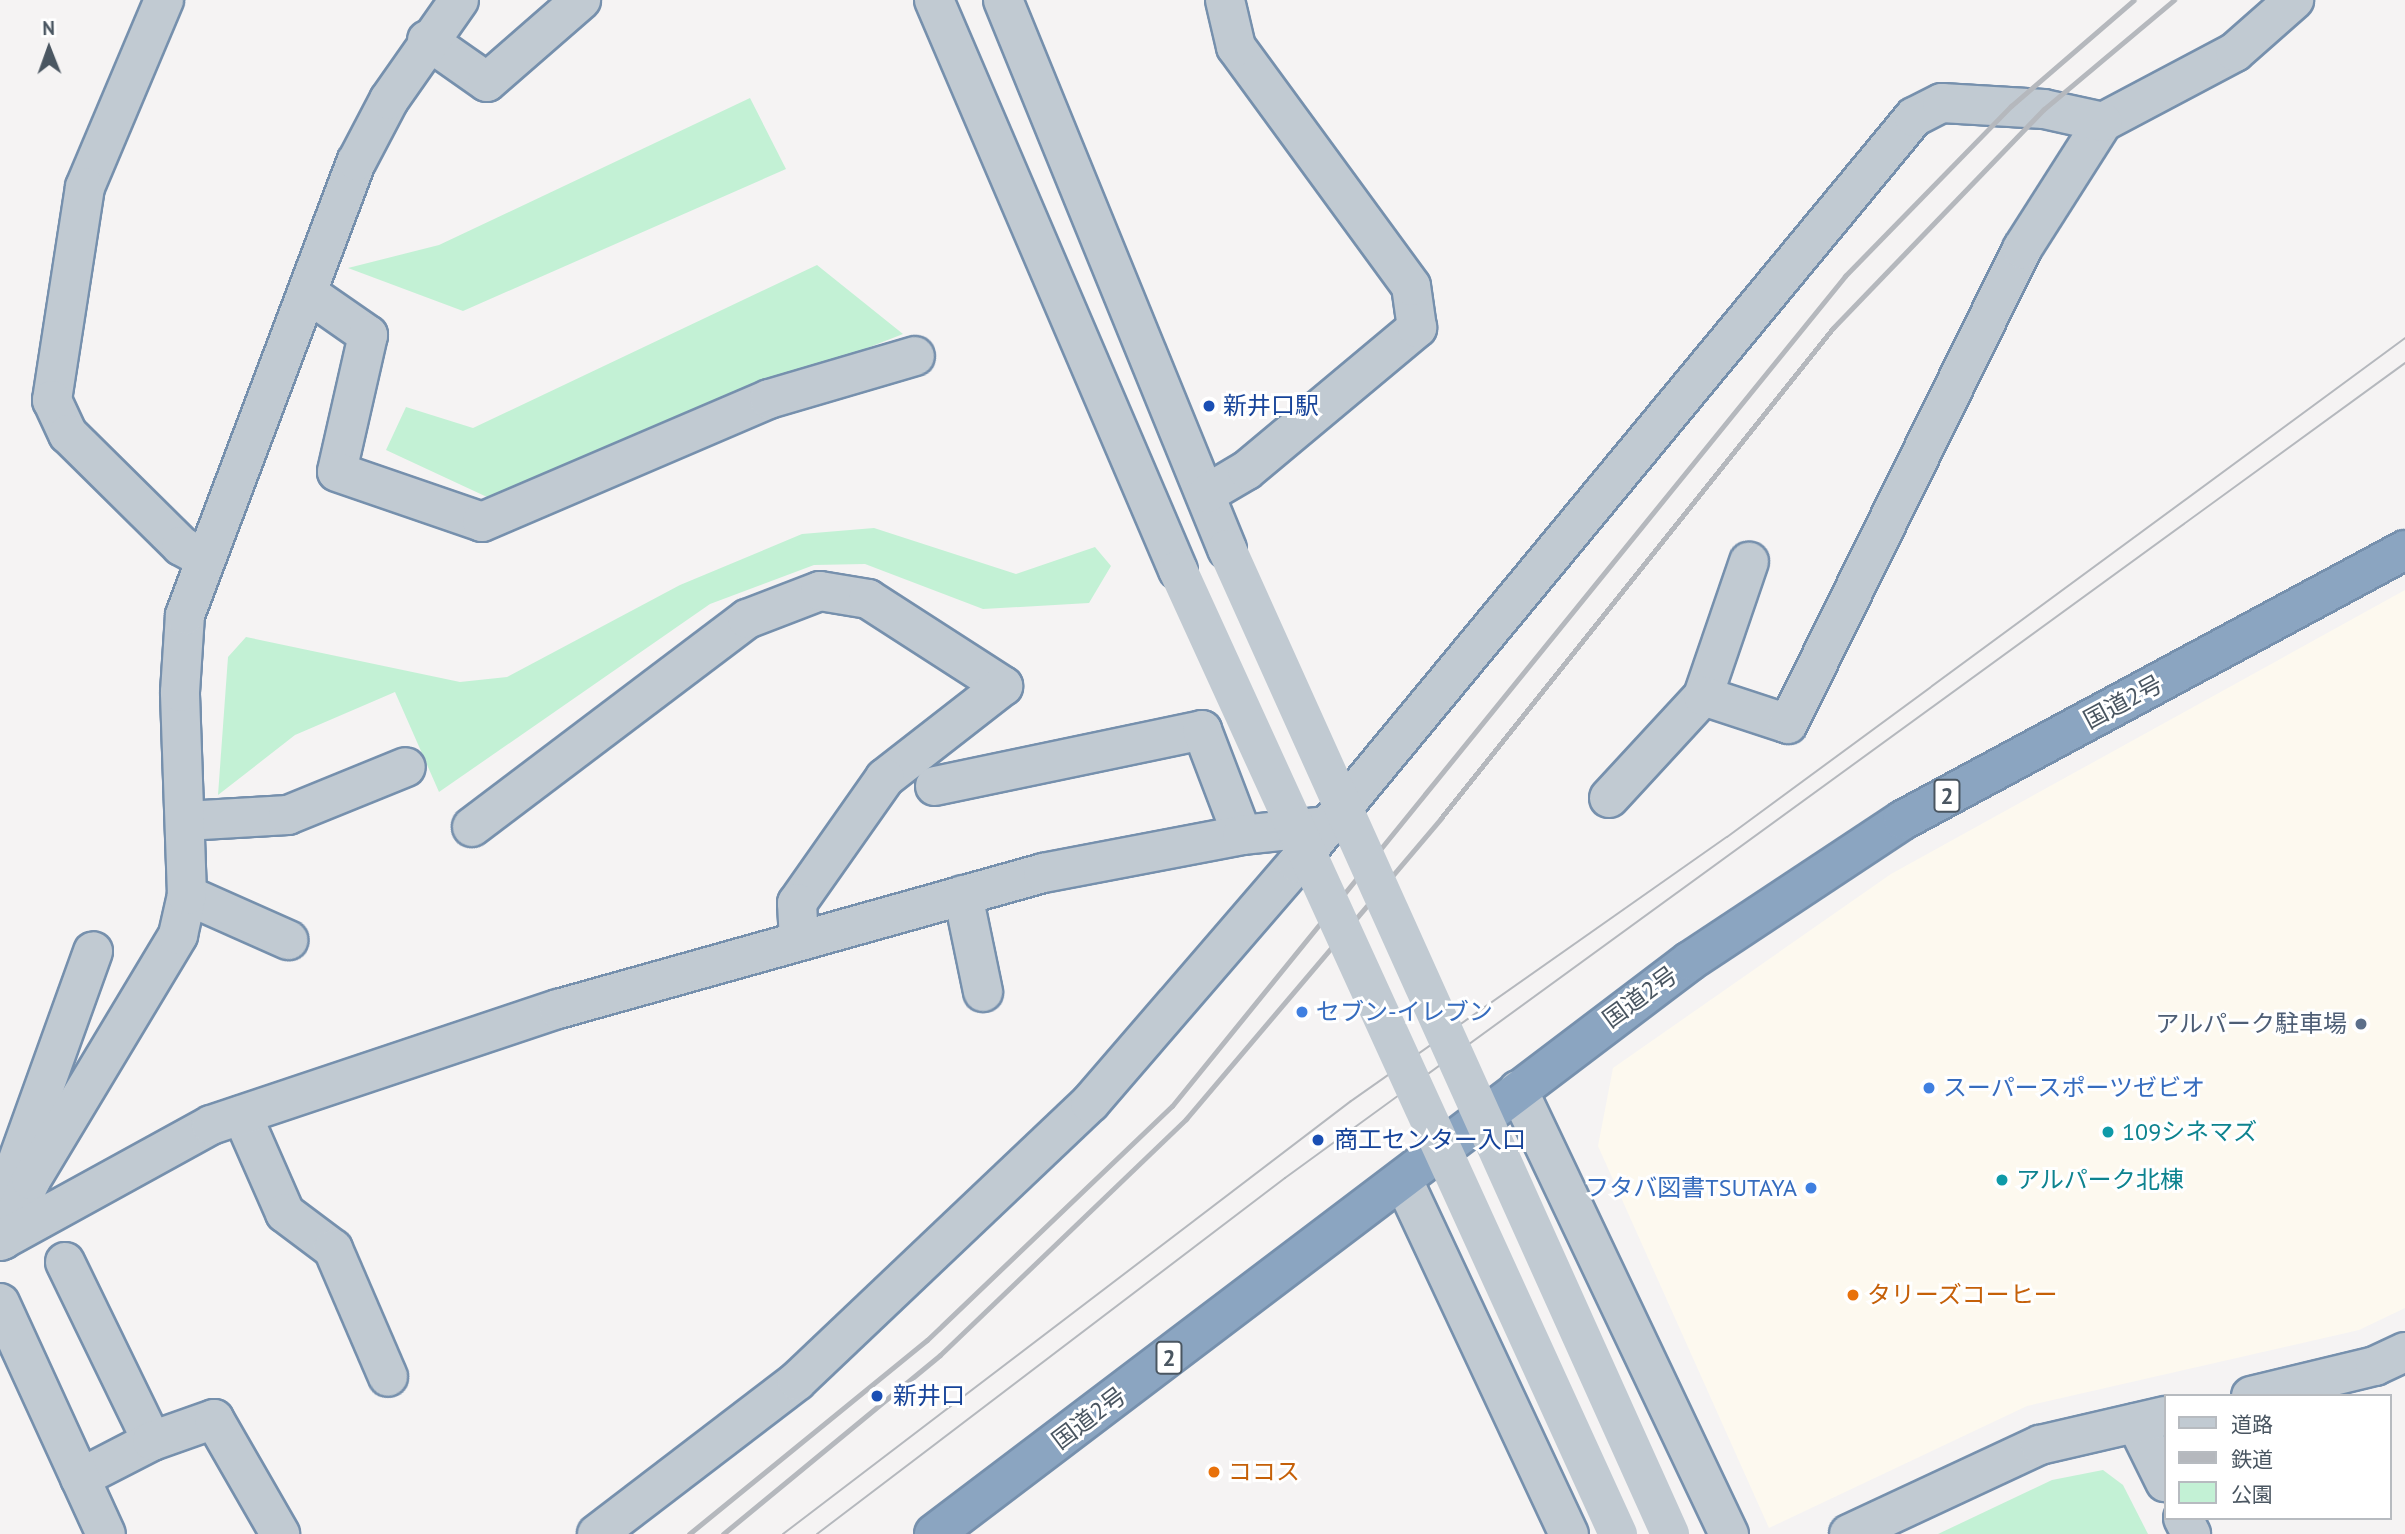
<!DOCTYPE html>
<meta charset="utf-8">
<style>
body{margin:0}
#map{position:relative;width:2405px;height:1534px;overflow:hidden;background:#f5f3f3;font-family:"PT Sans","Noto Sans JP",sans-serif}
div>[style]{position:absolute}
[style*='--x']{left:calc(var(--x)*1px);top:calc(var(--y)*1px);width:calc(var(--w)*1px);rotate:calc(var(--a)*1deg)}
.commercial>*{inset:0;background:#fdf9ef}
.green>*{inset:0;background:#c3f1d5}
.roads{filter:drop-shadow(2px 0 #7690ad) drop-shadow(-2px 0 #7690ad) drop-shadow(0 2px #7690ad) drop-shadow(0 -2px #7690ad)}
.minor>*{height:38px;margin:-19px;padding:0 19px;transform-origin:19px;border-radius:19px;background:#c1cad2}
.highway>*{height:38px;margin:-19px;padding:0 19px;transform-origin:19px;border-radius:19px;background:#8ba5c1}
.tram>*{height:2px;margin:-1px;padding:0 1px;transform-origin:1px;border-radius:1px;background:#b5b8bd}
.rail>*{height:5px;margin:-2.5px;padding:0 2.5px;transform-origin:2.5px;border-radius:2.5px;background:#b5b8bd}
.minor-bridge>*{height:38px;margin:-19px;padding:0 19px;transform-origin:19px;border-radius:19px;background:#c1cad2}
.dots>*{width:19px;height:19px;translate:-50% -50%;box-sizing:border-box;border:4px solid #fff;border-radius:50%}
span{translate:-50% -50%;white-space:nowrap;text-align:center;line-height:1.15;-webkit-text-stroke:6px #fff;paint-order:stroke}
.shield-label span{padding:2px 5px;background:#fff;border:2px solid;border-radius:5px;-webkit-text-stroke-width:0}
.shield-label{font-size:23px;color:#4a5661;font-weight:700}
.transit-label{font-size:24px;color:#164399}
.left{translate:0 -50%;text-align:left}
.street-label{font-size:24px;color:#4a5661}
.shop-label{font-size:24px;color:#366cbe}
.right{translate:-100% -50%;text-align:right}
.service-label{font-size:24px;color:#4e5e75}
.culture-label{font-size:24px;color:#0d838f}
.food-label{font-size:24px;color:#c56008}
.legend{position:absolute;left:2164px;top:1394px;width:228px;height:126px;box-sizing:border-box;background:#fff;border:2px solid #b7bbc0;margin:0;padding:9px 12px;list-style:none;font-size:21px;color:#4a5661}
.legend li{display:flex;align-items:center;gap:14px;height:35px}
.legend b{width:35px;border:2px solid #b7bbc0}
.north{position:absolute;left:14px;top:14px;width:70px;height:70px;-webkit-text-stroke:5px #fff;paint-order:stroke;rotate:359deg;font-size:19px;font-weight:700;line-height:28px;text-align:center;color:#4a5661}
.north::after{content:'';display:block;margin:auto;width:24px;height:32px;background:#4a5661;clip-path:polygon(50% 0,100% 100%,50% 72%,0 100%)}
</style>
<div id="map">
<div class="commercial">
<div style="clip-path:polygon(2405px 590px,2405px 1308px,2359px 1330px,2027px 1406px,1769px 1528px,1598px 1146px,1613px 1068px,1891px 874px)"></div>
</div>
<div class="green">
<div style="clip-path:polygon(750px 98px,786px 169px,463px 311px,348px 268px,439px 245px)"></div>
<div style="clip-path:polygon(817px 265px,903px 334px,487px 497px,386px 450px,406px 407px,473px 428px)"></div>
<div style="clip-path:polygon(874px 528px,1016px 574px,1095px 547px,1111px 566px,1089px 603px,983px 609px,865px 564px,814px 565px,710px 604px,439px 792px,395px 692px,295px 735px,218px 795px,228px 657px,246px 637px,460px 682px,507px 677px,680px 585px,802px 534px)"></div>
<div style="clip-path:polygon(2103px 1470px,2123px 1485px,2148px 1534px,1938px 1534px,2052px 1480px)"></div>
</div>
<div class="roads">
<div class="minor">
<div style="--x:164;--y:0;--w:203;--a:112.9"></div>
<div style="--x:85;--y:187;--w:216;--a:98.8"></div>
<div style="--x:52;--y:400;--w:38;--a:65"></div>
<div style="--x:68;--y:434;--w:159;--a:44.7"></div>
<div style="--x:181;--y:546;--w:26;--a:28"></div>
<div style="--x:934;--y:0;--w:620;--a:66.83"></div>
<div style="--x:1003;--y:0;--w:593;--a:67.8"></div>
<div style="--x:427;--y:40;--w:73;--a:35"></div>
<div style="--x:487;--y:82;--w:125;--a:-41.1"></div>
<div style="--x:309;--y:294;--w:72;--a:34.8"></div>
<div style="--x:368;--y:335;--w:140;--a:102.8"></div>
<div style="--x:337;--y:472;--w:153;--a:19"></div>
<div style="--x:482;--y:522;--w:312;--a:-23.2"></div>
<div style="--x:769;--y:399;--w:152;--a:-16.4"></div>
<div style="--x:1208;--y:493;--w:45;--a:-30.5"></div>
<div style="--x:1247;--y:470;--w:222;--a:-39.9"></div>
<div style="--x:1417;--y:328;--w:42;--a:-98.1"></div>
<div style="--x:1411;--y:286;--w:296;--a:-126.2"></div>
<div style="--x:1236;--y:47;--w:48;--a:-103.2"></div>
<div style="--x:1703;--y:696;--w:142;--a:-71.1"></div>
<div style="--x:935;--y:786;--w:273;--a:-11.8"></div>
<div style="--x:1202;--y:730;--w:112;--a:69.1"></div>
<div style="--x:1609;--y:798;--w:139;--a:-47.3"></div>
<div style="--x:1703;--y:696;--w:89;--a:18.2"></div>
<div style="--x:1788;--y:724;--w:530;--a:-63.77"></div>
<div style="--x:2022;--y:249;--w:151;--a:-57.5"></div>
<div style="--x:2103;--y:122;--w:149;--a:-27.9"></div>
<div style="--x:2235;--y:52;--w:79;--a:-41.4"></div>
<div style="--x:185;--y:821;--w:103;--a:-3.3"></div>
<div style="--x:288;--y:815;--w:127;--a:-22.1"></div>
<div style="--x:472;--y:827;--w:345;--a:-37.1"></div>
<div style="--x:747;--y:619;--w:78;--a:-21"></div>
<div style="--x:820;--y:591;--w:49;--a:9.5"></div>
<div style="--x:868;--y:599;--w:161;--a:32.8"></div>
<div style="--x:1003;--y:686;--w:150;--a:142.1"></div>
<div style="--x:885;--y:778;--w:153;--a:125.1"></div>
<div style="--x:797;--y:903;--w:36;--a:87"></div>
<div style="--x:187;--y:895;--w:111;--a:24"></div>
<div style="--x:963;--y:895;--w:99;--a:78.3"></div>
<div style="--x:1518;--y:1090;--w:492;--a:64.6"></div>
<div style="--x:242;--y:1115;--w:107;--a:66.3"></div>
<div style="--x:285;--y:1213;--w:60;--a:36.9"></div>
<div style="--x:333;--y:1249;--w:139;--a:66.7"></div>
<div style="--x:1403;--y:1180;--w:391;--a:64.9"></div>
<div style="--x:5;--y:1196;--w:260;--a:-70.2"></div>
<div style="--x:3;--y:1240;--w:66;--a:-65"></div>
<div style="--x:31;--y:1180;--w:286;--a:-59"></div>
<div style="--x:178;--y:935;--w:41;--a:-77.3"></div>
<div style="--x:187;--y:895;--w:203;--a:-92"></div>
<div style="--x:180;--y:692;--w:77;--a:-86.3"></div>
<div style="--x:185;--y:615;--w:485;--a:-69.3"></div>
<div style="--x:357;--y:161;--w:69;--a:-62.3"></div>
<div style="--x:389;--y:100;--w:122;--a:-55"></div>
<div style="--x:0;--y:1241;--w:241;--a:-28.8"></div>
<div style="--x:211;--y:1125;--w:366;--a:-18.5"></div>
<div style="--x:558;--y:1009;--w:504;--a:-15.66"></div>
<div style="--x:1043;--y:873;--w:203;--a:-10.8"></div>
<div style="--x:1242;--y:835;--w:86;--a:-6"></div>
<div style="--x:65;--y:1262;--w:199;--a:64.1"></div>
<div style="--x:152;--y:1441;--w:81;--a:152.8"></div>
<div style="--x:0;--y:1303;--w:254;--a:65.4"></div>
<div style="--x:2251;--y:1396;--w:128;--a:-13.6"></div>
<div style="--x:2375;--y:1366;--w:33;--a:-25"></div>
<div style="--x:2136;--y:1423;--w:66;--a:63.8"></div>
<div style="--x:152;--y:1441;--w:66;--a:-19.5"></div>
<div style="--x:214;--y:1419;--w:133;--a:60.1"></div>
<div style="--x:2183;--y:1518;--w:18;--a:63"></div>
<div style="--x:597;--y:1534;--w:252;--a:-37.4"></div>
<div style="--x:797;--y:1381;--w:404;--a:-43.5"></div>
<div style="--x:1090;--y:1103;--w:317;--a:-49.2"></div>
<div style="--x:1297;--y:863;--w:968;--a:-50.41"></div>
<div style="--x:1914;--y:117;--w:31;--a:-27"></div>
<div style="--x:1942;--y:103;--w:102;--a:3.4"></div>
<div style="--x:2044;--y:109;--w:60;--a:12.4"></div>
<div style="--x:1849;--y:1534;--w:211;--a:-25"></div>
<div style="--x:2040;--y:1445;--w:128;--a:-13.1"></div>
</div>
<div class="highway">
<div style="--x:934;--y:1534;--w:949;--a:-37.16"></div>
<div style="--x:1690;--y:961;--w:255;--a:-33.5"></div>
<div style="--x:1903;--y:820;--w:570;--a:-28.27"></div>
</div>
</div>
<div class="tram">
<div style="--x:783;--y:1534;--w:714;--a:-37.32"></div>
<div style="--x:1351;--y:1101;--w:459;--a:-35.1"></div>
<div style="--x:1727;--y:837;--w:842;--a:-36.35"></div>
<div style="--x:817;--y:1534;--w:588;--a:-37.26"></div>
<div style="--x:1285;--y:1178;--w:1385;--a:-36.04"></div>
</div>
<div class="rail">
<div style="--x:689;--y:1534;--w:307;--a:-39.2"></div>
<div style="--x:927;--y:1340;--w:339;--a:-43.7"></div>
<div style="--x:1172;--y:1106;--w:1069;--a:-50.96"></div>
<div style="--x:1845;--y:276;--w:238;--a:-45.7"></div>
<div style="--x:2011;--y:106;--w:162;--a:-40.8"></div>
<div style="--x:723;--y:1534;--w:281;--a:-39.5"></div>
<div style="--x:940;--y:1355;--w:341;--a:-43.8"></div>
<div style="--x:1186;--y:1119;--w:394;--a:-49.7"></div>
<div style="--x:1441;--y:818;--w:628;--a:-51.34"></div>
<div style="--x:1833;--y:328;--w:304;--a:-46.1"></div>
<div style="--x:2044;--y:109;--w:170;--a:-40"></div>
</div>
<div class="minor-bridge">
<div style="--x:1227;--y:549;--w:1080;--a:65.78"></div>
<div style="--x:1178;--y:570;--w:1060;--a:65.47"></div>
</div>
<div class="dots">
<div style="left:1209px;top:406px;background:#1a4fb4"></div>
<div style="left:1302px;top:1012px;background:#3f7fe0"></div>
<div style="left:2361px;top:1024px;background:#5c6f8a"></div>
<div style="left:1929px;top:1088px;background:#3f7fe0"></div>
<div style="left:2108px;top:1132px;background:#0f9aa8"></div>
<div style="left:1318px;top:1140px;background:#1a4fb4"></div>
<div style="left:2002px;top:1180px;background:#0f9aa8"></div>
<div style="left:1811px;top:1188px;background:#3f7fe0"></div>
<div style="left:1853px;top:1295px;background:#e8710a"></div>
<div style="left:877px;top:1396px;background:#1a4fb4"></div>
<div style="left:1214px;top:1472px;background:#e8710a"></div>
</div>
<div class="shield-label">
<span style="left:1947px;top:796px">2</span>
<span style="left:1169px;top:1358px">2</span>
</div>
<div class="transit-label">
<span class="left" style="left:1223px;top:406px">新井口駅</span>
<span class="left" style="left:1334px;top:1140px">商工センター入口</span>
<span class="left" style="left:893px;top:1396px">新井口</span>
</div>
<div class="street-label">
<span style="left:2123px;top:702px;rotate:-28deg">国道2号</span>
<span style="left:1640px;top:997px;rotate:-36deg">国道2号</span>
<span style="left:1089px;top:1418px;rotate:-37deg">国道2号</span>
</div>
<div class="shop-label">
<span class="left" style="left:1316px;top:1012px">セブン-イレブン</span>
<span class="left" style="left:1943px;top:1088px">スーパースポーツゼビオ</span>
<span class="right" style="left:1797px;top:1188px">フタバ図書TSUTAYA</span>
</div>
<div class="service-label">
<span class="right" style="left:2347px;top:1024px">アルパーク駐車場</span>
</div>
<div class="culture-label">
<span class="left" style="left:2122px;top:1132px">109シネマズ</span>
<span class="left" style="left:2016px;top:1180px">アルパーク北棟</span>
</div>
<div class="food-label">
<span class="left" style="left:1867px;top:1295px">タリーズコーヒー</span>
<span class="left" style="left:1228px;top:1472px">ココス</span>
</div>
<ul class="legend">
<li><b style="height:9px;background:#c1cad2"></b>道路</li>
<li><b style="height:9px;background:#b5b8bd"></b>鉄道</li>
<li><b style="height:19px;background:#c3f1d5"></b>公園</li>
</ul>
<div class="north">N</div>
</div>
